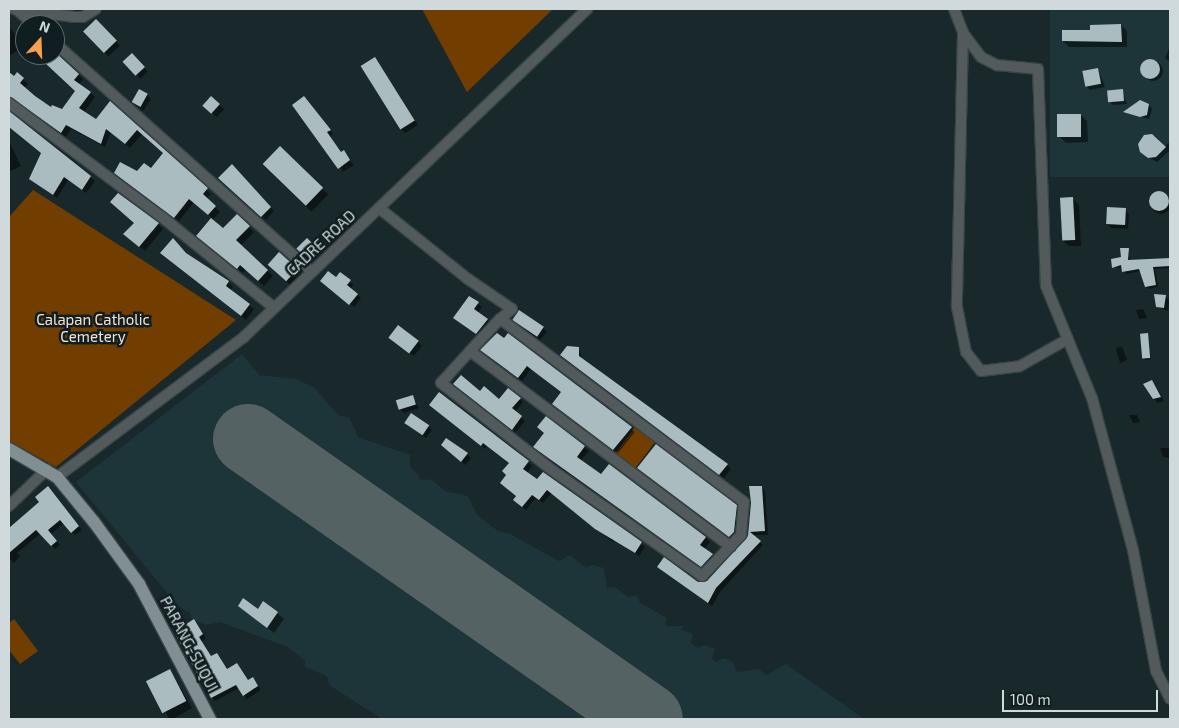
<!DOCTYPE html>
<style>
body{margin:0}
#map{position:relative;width:1179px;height:728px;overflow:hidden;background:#19282b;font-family:"Exo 2",sans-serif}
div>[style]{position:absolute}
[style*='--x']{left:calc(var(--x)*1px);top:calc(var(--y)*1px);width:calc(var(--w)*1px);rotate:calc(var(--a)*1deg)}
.built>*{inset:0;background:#1d3539;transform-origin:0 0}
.green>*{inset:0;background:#723e00;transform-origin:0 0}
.shadow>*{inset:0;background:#0007;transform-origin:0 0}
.round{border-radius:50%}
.runway>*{height:70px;margin:-35px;padding:0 35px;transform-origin:35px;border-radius:35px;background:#546264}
.building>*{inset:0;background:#aabcc0;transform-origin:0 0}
.roads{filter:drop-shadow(1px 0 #364447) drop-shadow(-1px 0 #364447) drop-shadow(0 1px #364447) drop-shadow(0 -1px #364447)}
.minor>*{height:10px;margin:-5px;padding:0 5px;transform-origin:5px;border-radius:5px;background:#535a5c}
.major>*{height:12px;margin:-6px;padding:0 6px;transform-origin:6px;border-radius:6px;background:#818f92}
span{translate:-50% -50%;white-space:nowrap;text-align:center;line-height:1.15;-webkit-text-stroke:5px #101e21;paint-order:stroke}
.street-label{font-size:15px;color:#d0d9db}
.park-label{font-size:15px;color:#f4e0d0}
.frame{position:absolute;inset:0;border:10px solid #d0d9db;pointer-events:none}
.north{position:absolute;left:15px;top:15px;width:50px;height:50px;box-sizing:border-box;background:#101e21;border:1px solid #5d696b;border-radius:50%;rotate:20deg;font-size:14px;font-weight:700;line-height:20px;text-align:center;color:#d0d9db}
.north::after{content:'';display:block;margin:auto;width:18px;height:22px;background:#f9a04c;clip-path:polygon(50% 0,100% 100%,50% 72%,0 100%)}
.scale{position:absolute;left:1002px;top:690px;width:156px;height:22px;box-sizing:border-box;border:2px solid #d0d9db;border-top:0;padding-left:6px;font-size:15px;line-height:18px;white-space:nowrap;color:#d0d9db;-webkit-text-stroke:4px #101e21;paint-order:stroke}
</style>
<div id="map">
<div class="built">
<div style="left:1050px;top:9px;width:120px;height:168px"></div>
<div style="clip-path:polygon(242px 354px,259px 375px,295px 379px,314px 387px,339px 416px,349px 417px,358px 437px,410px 455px,410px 467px,419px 475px,419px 479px,432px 480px,445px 491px,468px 496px,477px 515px,498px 531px,508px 533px,559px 561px,570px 555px,586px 568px,592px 565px,604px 568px,607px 588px,615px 587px,628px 597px,637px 595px,640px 603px,667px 618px,665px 626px,684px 626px,681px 630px,693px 634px,691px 643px,698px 648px,704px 645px,715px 649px,712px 659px,716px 662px,723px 658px,733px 662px,737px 672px,759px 669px,766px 675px,786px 664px,864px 719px,382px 719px,329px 685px,327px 676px,305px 667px,305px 661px,288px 647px,220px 622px,206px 625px,192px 619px,190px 613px,177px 605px,76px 482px)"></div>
</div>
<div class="green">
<div style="clip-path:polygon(422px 9px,553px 9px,467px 92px)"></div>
<div style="clip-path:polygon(33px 190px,236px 320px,56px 467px,9px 441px,9px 217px)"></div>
<div style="left:635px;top:427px;width:25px;height:36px;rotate:37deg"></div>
<div style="clip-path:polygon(14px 619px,38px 651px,20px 664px,9px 650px,9px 623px)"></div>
</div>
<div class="shadow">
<div style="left:96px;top:20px;width:35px;height:16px;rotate:47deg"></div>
<div style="clip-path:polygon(1121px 25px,1127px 31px,1127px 47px,1069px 47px,1063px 41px)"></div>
<div style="clip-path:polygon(9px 26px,23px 47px,9px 56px)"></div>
<div style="clip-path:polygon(1170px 46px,1170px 62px,1165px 58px)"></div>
<div style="clip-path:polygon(55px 54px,83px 79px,79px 84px,95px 97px,84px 112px,96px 120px,110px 103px,211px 194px,206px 199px,220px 212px,212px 220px,223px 230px,249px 227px,254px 232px,240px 246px,273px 276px,264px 286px,246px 269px,243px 273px,197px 235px,212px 218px,194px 202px,179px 221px,120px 177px,151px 169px,165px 153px,142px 134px,130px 148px,111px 132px,105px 147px,71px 129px,66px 137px,9px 96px,9px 74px,14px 78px,17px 74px,28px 84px,24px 88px,51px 109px,62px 110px,77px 91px)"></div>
<div style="left:132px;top:55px;width:23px;height:10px;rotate:47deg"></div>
<div style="clip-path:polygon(375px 58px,418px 125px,405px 133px,401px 129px)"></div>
<div class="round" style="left:1143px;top:61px;width:20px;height:20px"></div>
<div style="clip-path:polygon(1098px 69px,1105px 87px,1090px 90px,1086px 86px)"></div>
<div style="clip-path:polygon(1122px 90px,1127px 104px,1113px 105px,1109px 101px)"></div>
<div style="clip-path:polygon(147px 95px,151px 99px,143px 111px,133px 102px)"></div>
<div style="left:211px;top:97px;width:18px;height:11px;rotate:43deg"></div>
<div style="clip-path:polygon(308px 102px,333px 134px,330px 137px,342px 153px,354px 165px,343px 172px)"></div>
<div style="clip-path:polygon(1149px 105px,1152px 109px,1149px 119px,1125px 112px)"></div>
<div style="clip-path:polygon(9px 113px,95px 181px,86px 193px,68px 180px,57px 198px,30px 179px,41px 152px,9px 127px)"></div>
<div style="clip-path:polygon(1081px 115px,1087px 121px,1088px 142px,1066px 143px,1060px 137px)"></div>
<div style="clip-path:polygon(1148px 135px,1155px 136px,1165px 146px,1170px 142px,1170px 150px,1157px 162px,1146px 156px)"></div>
<div style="clip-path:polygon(9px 141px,21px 166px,9px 172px)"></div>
<div style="left:280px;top:148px;width:67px;height:24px;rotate:44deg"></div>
<div style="clip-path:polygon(232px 166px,274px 211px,266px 220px,220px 178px)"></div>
<div class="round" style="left:1151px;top:194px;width:20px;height:20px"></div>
<div style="clip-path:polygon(1073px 199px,1079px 205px,1081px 246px,1069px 246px,1062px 240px)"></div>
<div style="clip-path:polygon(1125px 210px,1129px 214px,1128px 229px,1111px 228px,1107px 224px)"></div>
<div style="clip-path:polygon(136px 224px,158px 224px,163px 229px,145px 251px,124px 234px)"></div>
<div style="left:307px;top:240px;width:18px;height:13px;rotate:45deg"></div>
<div style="clip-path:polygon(1128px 249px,1130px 261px,1170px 259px,1170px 268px,1155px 269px,1158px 287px,1148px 289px,1141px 271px,1126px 274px,1123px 268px,1114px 267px)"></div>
<div style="clip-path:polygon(187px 254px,228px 282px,233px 287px,230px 291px,254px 309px,246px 320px,166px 257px)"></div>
<div style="clip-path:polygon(269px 264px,297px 269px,303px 276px,292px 287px)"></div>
<div style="clip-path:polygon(336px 279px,354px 284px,350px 289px,361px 298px,354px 307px,325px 285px)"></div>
<div style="clip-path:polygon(1165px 296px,1169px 300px,1168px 311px,1157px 307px)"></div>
<div style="clip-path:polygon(470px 297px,482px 307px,478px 313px,491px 324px,481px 337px,454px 318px)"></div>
<div style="clip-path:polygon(1143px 309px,1147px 318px,1139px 319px,1136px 310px)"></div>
<div style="clip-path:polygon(517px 323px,543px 328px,547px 332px,540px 340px)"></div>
<div style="clip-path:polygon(1147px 334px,1151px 359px,1146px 360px,1144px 358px)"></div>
<div style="clip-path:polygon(508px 335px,635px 432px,618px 453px,558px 408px,562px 393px,531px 369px,522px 381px,486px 354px)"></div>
<div style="clip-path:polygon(394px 341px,418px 342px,422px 346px,414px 356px)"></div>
<div style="clip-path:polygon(1122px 347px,1127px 360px,1120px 363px,1116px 348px)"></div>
<div style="clip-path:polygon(579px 348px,582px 360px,727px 465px,731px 469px,724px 478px,565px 359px)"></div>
<div style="clip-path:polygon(1152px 382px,1156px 386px,1164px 401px,1158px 403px,1154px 399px)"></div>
<div style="clip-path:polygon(459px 388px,500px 401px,520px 399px,523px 402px,515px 412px,525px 421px,516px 432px)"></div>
<div style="clip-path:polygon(412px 396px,419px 408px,404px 413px,400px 409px)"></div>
<div style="clip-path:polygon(430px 405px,528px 462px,532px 466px,527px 473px,537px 481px,543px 473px,645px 547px,639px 556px,615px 539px,613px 542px,552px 493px,543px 503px,536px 498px,526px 510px,514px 500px,518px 496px,507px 475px,510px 463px,487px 446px,485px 449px)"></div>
<div style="clip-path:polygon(1129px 415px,1137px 415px,1140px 422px,1133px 423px)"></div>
<div style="clip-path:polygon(546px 418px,589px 451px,580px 461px,601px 476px,609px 466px,706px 538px,710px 542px,704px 549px,716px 559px,706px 570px,539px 450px,545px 433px)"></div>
<div style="clip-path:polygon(406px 423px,428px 426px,432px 430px,426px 438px)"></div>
<div style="clip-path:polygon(1160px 448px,1170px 448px,1170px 458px,1163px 457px)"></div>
<div style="clip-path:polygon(452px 453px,467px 454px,471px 458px,465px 465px)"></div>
<div style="clip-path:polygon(643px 472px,736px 506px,740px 510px,738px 536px,734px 540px)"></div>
<div style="clip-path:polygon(761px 487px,765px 491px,768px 535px,753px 535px,763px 545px,720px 592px,712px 606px,658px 567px,698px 583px,707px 582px,748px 540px,752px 503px)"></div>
<div style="clip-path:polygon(52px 491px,82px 530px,75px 535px,64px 523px,51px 534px,60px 545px,55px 549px,41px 533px,17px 553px,20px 556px,14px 563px,9px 558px,9px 529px)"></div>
<div style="clip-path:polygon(264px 603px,284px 619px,274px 633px,239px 606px,258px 611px)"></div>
<div style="clip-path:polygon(197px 624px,206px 638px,202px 641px,212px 657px,217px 654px,228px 670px,248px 681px,253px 679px,261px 690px,247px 699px,239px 688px,215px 701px,212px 697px,175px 632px)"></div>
<div style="left:170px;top:670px;width:44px;height:25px;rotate:60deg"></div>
</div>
<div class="runway">
<div style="--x:248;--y:439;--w:488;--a:35"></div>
</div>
<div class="building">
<div style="left:96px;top:19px;width:30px;height:18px;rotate:46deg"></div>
<div style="clip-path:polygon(1121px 24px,1122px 42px,1062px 41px,1062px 30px,1090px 30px,1090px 25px)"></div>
<div style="clip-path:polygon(55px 52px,79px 74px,74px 80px,91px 92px,79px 108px,96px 119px,110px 101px,208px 188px,203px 194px,216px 206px,208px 215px,189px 199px,174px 218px,114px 173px,120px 162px,137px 171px,144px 163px,151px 168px,163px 153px,137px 130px,125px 144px,106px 129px,101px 144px,66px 125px,61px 133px,9px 96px,9px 72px,14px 76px,17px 72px,24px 78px,20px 83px,35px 96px,51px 107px,52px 105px,62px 109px,75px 91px,44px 62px)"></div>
<div style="left:132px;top:53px;width:19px;height:13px;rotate:47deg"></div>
<div style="left:375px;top:57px;width:75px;height:17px;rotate:58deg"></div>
<div class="round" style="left:1140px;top:59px;width:20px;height:20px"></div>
<div style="left:1098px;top:68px;width:16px;height:16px;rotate:79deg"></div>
<div style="left:139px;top:89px;width:10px;height:15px;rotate:29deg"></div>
<div style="left:1123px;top:89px;width:12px;height:16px;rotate:85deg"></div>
<div style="left:211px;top:96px;width:12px;height:13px;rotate:42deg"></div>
<div style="clip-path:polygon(304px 96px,331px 130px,327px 132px,341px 152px,344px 150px,350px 160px,338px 169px,292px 105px)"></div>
<div style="clip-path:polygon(1140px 100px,1149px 104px,1147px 115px,1140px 117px,1123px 112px)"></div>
<div style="clip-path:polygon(9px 111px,91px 176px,82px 190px,64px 177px,53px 195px,29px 179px,41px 153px,9px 127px)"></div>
<div style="left:1057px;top:114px;width:24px;height:23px"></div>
<div style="clip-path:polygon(1152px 134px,1166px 147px,1156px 157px,1148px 158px,1140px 152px,1138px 144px,1144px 135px)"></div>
<div style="left:280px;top:146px;width:60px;height:25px;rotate:44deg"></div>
<div style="clip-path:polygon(232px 164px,271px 207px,261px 217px,218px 178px)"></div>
<div class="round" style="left:1149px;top:191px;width:20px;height:20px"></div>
<div style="clip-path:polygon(118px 193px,159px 223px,139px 247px,123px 234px,134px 223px,110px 202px)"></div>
<div style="left:1073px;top:197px;width:43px;height:13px;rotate:87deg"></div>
<div style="left:1107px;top:207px;width:19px;height:17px;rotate:3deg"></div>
<div style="clip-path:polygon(237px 214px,250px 226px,236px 240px,268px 270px,258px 281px,240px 265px,237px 269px,196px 236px,211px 218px,223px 228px)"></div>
<div style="clip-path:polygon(173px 238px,186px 253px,229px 281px,226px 286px,250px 304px,241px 316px,160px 253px)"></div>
<div style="left:307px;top:238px;width:14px;height:15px;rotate:45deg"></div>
<div style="clip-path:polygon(1120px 248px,1129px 248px,1128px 260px,1170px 258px,1170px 266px,1153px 267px,1156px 285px,1145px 287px,1139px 269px,1122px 272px,1121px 265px,1112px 268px,1111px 259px,1121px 257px)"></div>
<div style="left:279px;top:252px;width:25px;height:17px;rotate:42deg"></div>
<div style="clip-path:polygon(328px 271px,336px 277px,340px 272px,351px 280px,347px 285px,358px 294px,349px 305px,320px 281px)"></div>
<div style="clip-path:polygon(1154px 294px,1166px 295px,1164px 308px,1156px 307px)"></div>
<div style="clip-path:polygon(469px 296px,479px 302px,474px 309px,488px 319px,476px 334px,453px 318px)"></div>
<div style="left:519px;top:310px;width:30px;height:12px;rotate:34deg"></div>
<div style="left:398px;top:325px;width:26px;height:16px;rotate:37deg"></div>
<div style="clip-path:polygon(497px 333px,504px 338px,508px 333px,632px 427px,613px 450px,552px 404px,561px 392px,532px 370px,527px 366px,518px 378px,480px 350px)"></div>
<div style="left:1148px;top:333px;width:25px;height:8px;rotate:85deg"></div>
<div style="clip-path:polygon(567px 346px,579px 347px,579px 356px,728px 464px,719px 475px,560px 355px)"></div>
<div style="clip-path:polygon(461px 375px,480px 391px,484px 386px,499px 399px,508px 388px,521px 398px,512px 408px,522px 416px,512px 430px,453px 384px)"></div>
<div style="clip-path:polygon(1152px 380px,1161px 397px,1153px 399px,1143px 384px)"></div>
<div style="clip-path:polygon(439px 392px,529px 461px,523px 469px,537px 479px,543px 472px,642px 542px,635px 553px,595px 529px,547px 490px,539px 500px,532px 495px,522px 507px,513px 500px,516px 496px,500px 483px,506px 475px,502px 471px,509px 463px,483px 443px,481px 446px,429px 405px)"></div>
<div style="left:413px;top:395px;width:10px;height:18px;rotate:73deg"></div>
<div style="left:411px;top:413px;width:22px;height:12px;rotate:34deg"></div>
<div style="clip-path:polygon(546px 416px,585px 446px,577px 457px,601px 474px,609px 464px,706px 537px,700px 545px,713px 554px,701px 567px,533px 447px,544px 433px,537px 427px)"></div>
<div style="clip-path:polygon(446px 438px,468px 453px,461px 462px,441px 445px)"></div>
<div style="clip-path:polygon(656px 444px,737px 505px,734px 532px,729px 537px,637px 468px)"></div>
<div style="clip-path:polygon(48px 486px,79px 526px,71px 533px,60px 520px,48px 530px,57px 541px,51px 546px,36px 530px,9px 553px,9px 528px,39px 502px,35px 497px)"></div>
<div style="clip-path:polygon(749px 486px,762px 486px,765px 531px,750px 532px,761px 541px,716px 588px,708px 603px,657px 567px,664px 557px,698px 582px,707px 581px,748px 536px,751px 503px)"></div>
<div style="clip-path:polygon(243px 598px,258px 609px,263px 601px,278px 612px,267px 628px,238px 606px)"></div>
<div style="clip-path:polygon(194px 619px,203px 634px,199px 637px,211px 656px,217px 653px,227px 669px,237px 663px,248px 680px,253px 677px,258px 686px,243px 696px,236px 685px,211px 698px,174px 632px)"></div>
<div style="left:170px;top:669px;width:36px;height:27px;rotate:63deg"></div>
</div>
<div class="roads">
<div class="minor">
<div style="--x:14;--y:9;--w:61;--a:7.6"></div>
<div style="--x:74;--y:17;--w:9;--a:0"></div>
<div style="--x:83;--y:17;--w:15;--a:-32"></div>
<div style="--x:954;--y:9;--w:26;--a:69"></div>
<div style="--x:963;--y:33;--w:30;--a:53"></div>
<div style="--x:981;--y:57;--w:18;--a:27"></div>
<div style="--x:997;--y:65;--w:41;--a:5.6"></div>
<div style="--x:1038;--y:69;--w:217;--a:87.9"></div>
<div style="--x:1046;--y:286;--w:121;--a:67.7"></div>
<div style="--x:1092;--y:398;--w:157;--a:74.9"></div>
<div style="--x:1133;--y:550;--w:123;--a:79.2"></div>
<div style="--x:1156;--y:671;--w:31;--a:63"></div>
<div style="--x:17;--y:10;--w:23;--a:41"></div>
<div style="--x:963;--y:33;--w:274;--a:91.3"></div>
<div style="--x:957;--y:307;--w:46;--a:78.7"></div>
<div style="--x:966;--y:352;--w:24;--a:52"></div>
<div style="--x:981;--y:371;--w:39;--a:-7"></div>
<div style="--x:1020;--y:366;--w:55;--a:-29.4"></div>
<div style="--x:55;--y:43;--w:344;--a:41.7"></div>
<div style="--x:9;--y:103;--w:191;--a:36.7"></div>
<div style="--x:162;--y:217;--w:143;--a:39"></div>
<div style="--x:379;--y:208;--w:114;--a:38.6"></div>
<div style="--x:468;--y:279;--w:53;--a:34.3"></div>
<div style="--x:512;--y:309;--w:16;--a:140"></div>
<div style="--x:500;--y:319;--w:44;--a:133.2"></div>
<div style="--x:470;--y:351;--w:43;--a:132.2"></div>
<div style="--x:441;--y:383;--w:141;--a:38.1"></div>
<div style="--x:552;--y:470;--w:184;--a:35.2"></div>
<div style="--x:702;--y:576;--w:57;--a:-46.4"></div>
<div style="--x:741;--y:535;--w:33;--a:-85"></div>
<div style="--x:744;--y:502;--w:305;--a:-143.1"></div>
<div style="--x:470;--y:351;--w:326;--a:36.9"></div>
<div style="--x:57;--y:477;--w:234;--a:-36.8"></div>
<div style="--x:244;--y:337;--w:475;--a:-43.7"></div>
<div style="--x:9;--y:506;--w:53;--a:-44.2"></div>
</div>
<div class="major">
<div style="--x:9;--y:449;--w:56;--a:30.3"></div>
<div style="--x:57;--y:477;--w:58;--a:50.6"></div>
<div style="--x:94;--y:522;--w:77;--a:54"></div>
<div style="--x:139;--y:584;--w:153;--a:62.3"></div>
</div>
</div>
<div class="street-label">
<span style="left:321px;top:243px;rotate:-43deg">CADRE ROAD</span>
<span style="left:189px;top:644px;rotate:62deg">PARANG-SUQUI</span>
</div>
<div class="park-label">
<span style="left:93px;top:328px">Calapan Catholic<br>Cemetery</span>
</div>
<div class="frame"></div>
<div class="north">N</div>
<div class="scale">100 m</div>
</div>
